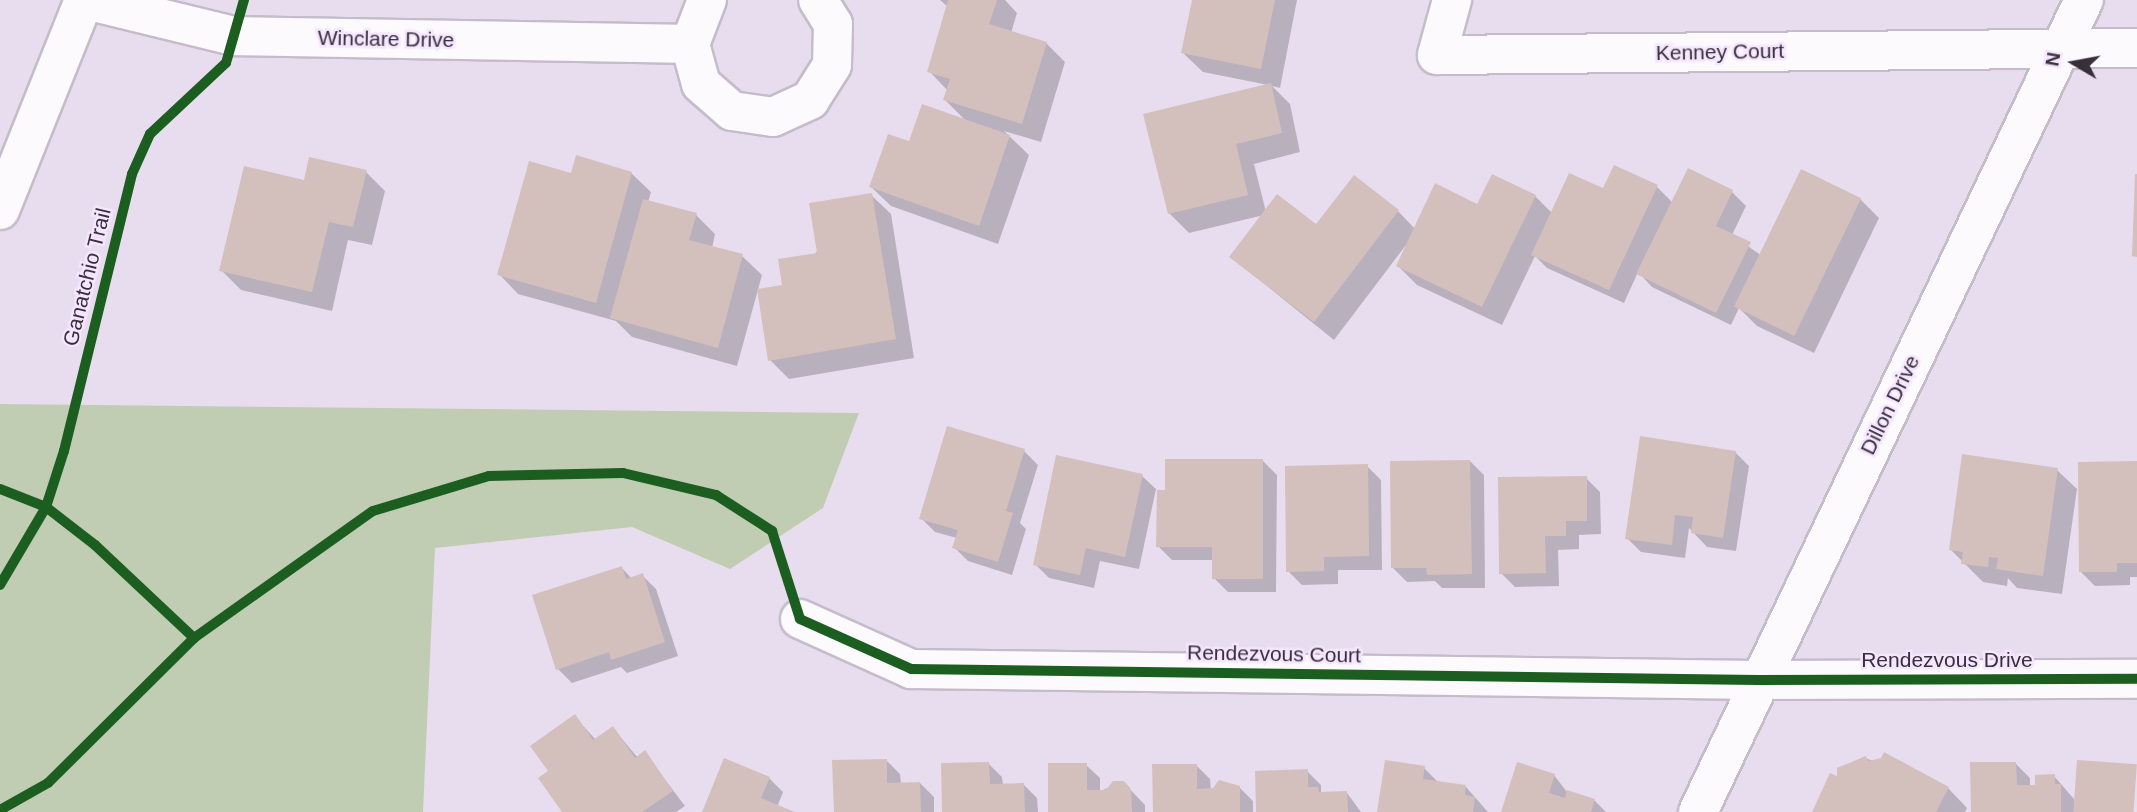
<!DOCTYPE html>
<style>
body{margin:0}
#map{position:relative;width:2137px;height:812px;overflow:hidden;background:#e8ddee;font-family:Arial,sans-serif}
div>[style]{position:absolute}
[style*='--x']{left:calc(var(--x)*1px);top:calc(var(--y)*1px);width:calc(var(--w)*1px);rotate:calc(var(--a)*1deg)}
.green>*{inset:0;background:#c0cdb3}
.shadow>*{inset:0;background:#0003}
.building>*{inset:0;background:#d3c0bc;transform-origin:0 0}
.roads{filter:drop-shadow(2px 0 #c5bcca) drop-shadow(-2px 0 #c5bcca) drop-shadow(0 2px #c5bcca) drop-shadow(0 -2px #c5bcca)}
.street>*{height:38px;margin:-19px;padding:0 19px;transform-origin:19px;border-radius:19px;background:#fcfafc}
.secondary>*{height:38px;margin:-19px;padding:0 19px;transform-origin:19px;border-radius:19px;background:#fcfafc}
.cycleway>*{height:10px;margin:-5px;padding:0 5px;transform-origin:5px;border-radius:5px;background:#1b5e20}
span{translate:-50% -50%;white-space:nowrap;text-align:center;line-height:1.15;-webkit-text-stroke:5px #f5e5fe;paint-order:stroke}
.street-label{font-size:21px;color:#37303b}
.north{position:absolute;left:2039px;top:28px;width:70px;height:70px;-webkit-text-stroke:5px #f5e5fe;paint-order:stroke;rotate:280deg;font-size:19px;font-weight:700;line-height:28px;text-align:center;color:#37303b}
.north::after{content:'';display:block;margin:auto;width:24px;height:32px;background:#37303b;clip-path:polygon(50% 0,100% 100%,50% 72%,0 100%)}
</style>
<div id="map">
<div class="green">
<div style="clip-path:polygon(0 404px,859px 413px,823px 508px,730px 569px,632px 527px,435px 548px,423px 812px,0 812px)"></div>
</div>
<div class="shadow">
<div style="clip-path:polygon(940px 0,1005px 0,1017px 13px,1011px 33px,1046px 43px,1065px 62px,1041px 142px,1004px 131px,1029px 155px,998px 244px,891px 206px,871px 187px,910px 143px,967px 122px,945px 100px,948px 91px,929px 71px,948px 7px)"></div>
<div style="clip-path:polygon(1194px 0,1297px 0,1280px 88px,1272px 86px,1290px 104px,1300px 152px,1254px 164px,1266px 212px,1316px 227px,1398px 211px,1415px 229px,1478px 206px,1535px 196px,1552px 213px,1604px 190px,1656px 186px,1673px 203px,1688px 170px,1732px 192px,1746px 206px,1732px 235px,1762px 256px,1860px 199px,1879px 218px,1814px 353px,1757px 326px,1739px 308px,1731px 325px,1652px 287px,1638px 272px,1624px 303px,1547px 268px,1535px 256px,1502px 325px,1417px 285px,1398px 266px,1406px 245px,1334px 340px,1231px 257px,1264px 215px,1189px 233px,1169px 213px,1268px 85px,1203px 72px,1183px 53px)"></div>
<div style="clip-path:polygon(366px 172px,385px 191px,372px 245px,348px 240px,332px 311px,241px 290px,221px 270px,306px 182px)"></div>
<div style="clip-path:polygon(631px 173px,651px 192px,648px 202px,696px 215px,715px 234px,712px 248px,742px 256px,762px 275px,737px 366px,632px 337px,616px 321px,518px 294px,499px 274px,572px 175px)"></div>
<div style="clip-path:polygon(871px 195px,891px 214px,914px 358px,789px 379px,770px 360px,784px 286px)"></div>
<div style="clip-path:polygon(1024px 451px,1038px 465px,1020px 523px,1026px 529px,1012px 575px,968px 561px,954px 547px,957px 538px,935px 532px,921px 518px)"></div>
<div style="clip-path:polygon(1735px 452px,1749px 466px,1736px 551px,1707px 547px,1689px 528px,1685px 558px,1641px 552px,1627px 538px)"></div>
<div style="clip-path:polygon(1263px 461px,1277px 475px,1276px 592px,1228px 592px,1214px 578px,1214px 560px,1172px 560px,1158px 546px)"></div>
<div style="clip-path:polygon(1470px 461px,1484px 475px,1485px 588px,1442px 588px,1435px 581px,1407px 582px,1393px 568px)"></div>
<div style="clip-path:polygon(2137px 463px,2137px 577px,2130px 577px,2130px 585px,2095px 586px,2081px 572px)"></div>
<div style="clip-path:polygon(1367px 466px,1381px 480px,1382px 570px,1338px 570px,1338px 584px,1302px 585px,1288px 571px)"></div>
<div style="clip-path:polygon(2057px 470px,2077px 489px,2062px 594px,2017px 588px,2008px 578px,2007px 586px,1983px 582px,1951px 550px)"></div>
<div style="clip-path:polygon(1142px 476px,1156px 489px,1139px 569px,1100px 561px,1094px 588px,1049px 578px,1035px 564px)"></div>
<div style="clip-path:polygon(1586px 478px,1600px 492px,1601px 534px,1579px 535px,1579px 549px,1558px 550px,1559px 586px,1515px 587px,1501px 573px)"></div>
<div style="clip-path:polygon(622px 568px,632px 579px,642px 575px,656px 589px,678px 656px,627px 673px,621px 667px,572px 683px,558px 669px)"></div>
<div style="clip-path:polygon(575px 717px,596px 740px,613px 728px,638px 758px,645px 753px,685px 806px,676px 812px,564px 812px,550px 772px)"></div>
<div style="clip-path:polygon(1865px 758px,1948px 788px,1967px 808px,1965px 812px,1814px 812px,1839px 779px)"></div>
<div style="clip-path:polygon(886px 760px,900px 774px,901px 784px,920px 783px,934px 797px,934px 812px,836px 812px)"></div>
<div style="clip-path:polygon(988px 763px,1002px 777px,1003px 785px,1023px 784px,1037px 798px,1038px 812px,943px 812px)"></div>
<div style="clip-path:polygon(2016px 764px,2030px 778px,2030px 787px,2054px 776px,2074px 799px,2074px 812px,1972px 812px)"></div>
<div style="clip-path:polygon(1086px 765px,1100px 778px,1100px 791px,1123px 782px,1145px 805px,1145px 812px,1050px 812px)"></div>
<div style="clip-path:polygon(1196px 765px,1210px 779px,1211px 790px,1239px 787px,1253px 801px,1253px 812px,1154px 812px)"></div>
<div style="clip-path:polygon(1424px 768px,1439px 783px,1466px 787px,1488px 812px,1379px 812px)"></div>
<div style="clip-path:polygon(1307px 771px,1321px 785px,1321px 794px,1347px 793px,1361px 812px,1258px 812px)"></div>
<div style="clip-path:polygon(1554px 775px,1567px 792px,1594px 800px,1606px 812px,1503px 812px)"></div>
<div style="clip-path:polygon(769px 778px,783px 792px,777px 807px,791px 812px,704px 812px)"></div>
</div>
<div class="building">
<div style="clip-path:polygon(948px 0,997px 0,989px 24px,1047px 42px,1022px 124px,943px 100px,950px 79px,927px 72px)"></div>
<div style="clip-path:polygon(1192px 0,1275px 0,1261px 69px,1181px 53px)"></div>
<div style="clip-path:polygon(1271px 83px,1282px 133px,1236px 144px,1248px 195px,1168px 214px,1143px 114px)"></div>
<div style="clip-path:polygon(922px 104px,1010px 135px,979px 226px,869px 187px,888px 134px,909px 141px)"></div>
<div style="clip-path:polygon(576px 155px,632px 172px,596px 303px,497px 275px,529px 161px,571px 173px)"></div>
<div style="clip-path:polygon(309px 157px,367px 170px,353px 227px,329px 222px,312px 292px,219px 271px,244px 166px,304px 180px)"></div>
<div style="clip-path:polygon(1614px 165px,1658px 185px,1609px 290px,1531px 255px,1569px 173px,1603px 188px)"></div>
<div style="clip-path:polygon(1688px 168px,1733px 190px,1716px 226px,1751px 242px,1716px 313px,1636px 274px)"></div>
<div style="left:1801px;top:169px;width:67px;height:153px;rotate:26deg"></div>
<div style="clip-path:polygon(1492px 174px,1536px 195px,1482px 307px,1396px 266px,1435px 183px,1477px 204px)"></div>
<div style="clip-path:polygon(2135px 174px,2137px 174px,2137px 257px,2132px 256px)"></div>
<div style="clip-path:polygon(1354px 175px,1399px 210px,1314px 322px,1229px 257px,1277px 194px,1316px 224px)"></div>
<div style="clip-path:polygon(872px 193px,896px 339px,768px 361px,757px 289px,782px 285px,778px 259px,817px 253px,809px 203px)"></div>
<div style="clip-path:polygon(643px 199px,697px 213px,689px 240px,743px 254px,718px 348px,610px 318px)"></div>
<div style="clip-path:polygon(947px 426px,1025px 449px,1006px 511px,1013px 513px,998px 562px,952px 548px,958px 530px,919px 519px)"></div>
<div style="clip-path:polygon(1640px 436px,1736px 451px,1723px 538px,1691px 533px,1693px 517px,1675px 515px,1672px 545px,1625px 539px)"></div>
<div style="clip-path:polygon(1962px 454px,2058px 468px,2043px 576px,1996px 569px,1998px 558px,1989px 557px,1988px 567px,1961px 564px,1963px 552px,1949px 550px)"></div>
<div style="clip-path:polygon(1056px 455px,1143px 474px,1125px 557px,1086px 548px,1080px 575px,1033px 565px)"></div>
<div style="clip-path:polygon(1165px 459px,1263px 459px,1263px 579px,1212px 579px,1212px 547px,1156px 547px,1157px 490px,1165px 490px)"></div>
<div style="clip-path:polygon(1470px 460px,1472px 574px,1427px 575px,1426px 568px,1391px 568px,1390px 461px)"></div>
<div style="clip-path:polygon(2137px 461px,2137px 563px,2117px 563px,2117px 572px,2079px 572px,2078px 462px)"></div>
<div style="clip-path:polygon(1368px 464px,1369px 556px,1324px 557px,1324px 571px,1286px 572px,1285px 466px)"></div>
<div style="clip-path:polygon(1587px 476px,1587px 521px,1566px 521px,1566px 536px,1545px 536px,1546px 573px,1499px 574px,1498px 477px)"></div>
<div style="clip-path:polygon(622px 566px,626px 579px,643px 573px,665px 642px,611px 660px,609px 652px,556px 670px,532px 595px)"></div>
<div style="clip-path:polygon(575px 714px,593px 740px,613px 726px,635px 758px,645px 750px,673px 791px,642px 812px,562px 812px,538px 778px,548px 771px,530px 746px)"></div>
<div style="clip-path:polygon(1884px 752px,1949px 787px,1936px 812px,1812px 812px,1830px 773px,1837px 776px,1837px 768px,1866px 756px,1868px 761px,1881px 758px)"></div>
<div style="clip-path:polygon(724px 758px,770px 777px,761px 798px,795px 812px,702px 812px)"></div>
<div style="clip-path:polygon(887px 759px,887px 783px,920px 782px,921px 812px,834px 812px,832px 760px)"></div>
<div style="clip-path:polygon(1385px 760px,1425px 766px,1423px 779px,1466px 785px,1465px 795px,1475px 797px,1473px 812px,1377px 812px)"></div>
<div style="left:2077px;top:760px;width:60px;height:52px;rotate:4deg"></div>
<div style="clip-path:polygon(989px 762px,990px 784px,1024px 783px,1025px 812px,942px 812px,941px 763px)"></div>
<div style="clip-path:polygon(1517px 762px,1555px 774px,1549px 793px,1565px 798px,1567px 790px,1595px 799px,1591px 812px,1501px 812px)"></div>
<div style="clip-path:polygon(1970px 762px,2016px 762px,2017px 785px,2035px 785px,2035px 775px,2055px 774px,2055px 784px,2061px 784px,2061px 812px,1971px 812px)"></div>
<div style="clip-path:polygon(1048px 763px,1087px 763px,1087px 790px,1106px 790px,1113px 781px,1124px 781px,1131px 789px,1132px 812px,1048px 812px)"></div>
<div style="clip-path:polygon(1152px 764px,1197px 764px,1197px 789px,1213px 788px,1219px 780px,1240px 786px,1240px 812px,1153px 812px)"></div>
<div style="clip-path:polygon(1308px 769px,1308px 787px,1318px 787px,1319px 792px,1347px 791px,1348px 812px,1256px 812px,1255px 771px)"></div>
</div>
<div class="roads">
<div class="street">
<div style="--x:86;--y:0;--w:152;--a:13.7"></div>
<div style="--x:234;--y:36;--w:456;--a:1"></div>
<div style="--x:707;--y:0;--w:47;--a:111.1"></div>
<div style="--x:690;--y:44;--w:41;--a:74.6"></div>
<div style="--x:701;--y:84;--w:41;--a:41.1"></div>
<div style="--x:732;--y:111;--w:41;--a:8.3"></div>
<div style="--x:773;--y:117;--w:41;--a:-24.7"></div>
<div style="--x:810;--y:100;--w:41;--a:-57.8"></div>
<div style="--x:832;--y:65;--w:41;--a:-88.6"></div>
<div style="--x:833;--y:24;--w:28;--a:-122"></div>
<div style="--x:1452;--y:0;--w:57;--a:105.3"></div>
<div style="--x:1437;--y:55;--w:700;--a:-0.57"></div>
<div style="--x:800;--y:619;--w:122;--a:24.2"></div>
<div style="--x:911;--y:669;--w:847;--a:0.74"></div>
<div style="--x:1758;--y:680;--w:379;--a:-0.2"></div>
<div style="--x:1698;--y:812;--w:899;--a:-64.58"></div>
</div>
<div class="secondary">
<div style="--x:0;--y:210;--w:226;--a:-68.2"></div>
</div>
</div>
<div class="cycleway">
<div style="--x:0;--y:489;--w:49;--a:21.4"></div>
<div style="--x:46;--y:507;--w:62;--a:37.8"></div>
<div style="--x:95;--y:545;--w:136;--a:43.2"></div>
<div style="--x:0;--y:585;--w:91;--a:-59.5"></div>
<div style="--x:46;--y:507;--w:59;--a:-72.2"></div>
<div style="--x:64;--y:451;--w:285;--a:-76.2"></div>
<div style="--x:132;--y:174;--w:44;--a:-65.8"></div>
<div style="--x:150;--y:134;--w:104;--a:-43.1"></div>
<div style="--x:226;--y:63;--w:66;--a:-74.1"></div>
<div style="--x:0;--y:810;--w:55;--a:-29.4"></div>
<div style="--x:48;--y:783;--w:206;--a:-44.8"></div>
<div style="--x:194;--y:638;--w:219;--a:-35.4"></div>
<div style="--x:373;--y:511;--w:121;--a:-16.8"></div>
<div style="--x:489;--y:476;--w:134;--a:-1.3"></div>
<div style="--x:623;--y:473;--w:96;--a:13.3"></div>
<div style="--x:716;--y:495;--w:67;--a:32.7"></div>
<div style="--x:772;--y:531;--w:92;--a:72.3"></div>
<div style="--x:800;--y:619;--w:122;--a:24.2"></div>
<div style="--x:911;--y:669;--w:847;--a:0.74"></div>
<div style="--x:1758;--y:680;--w:379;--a:-0.2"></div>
</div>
<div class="street-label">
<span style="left:386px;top:39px;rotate:1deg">Winclare Drive</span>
<span style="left:1720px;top:52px;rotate:-1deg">Kenney Court</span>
<span style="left:87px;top:277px;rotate:-76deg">Ganatchio Trail</span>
<span style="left:1890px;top:405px;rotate:-64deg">Dillon Drive</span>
<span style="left:1274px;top:654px;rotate:1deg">Rendezvous Court</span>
<span style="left:1947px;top:660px">Rendezvous Drive</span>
</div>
<div class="north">N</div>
</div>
